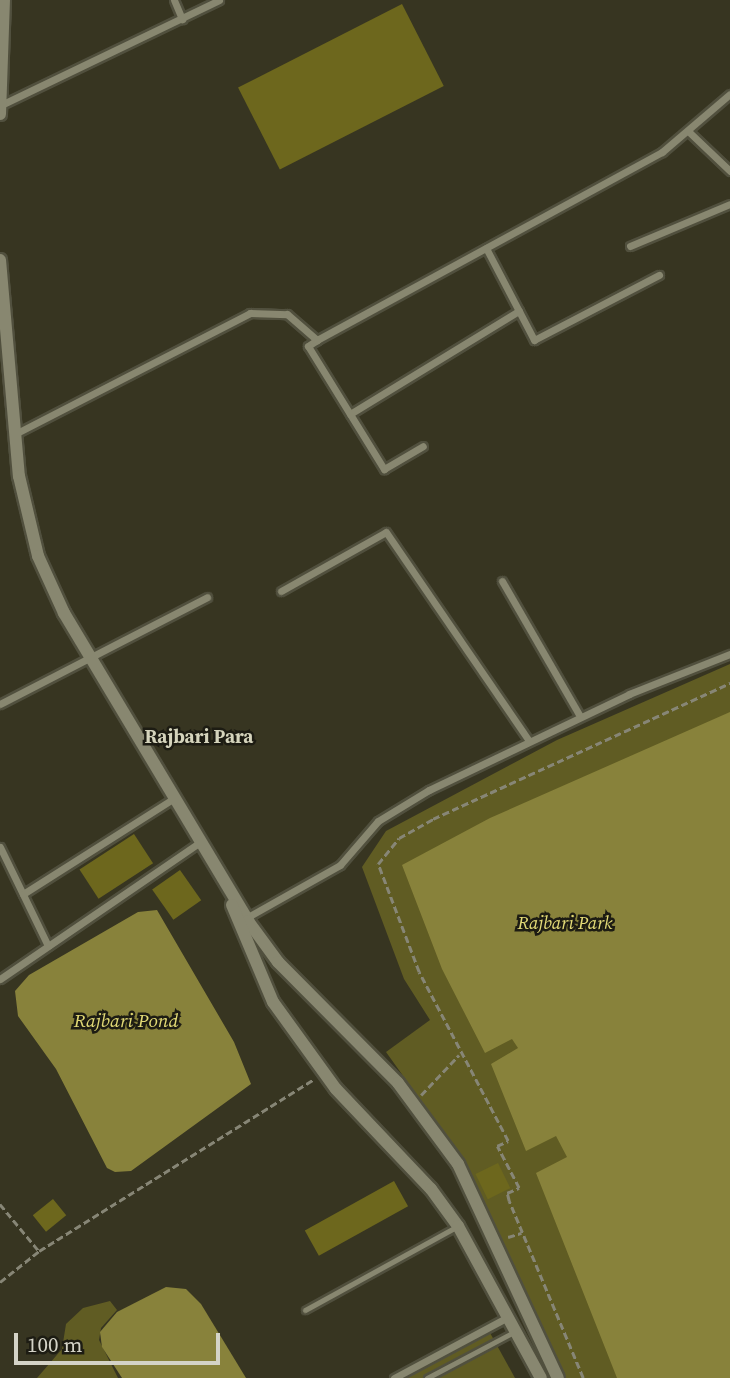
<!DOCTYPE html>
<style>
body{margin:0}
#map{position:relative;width:730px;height:1378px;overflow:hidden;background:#373521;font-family:"Source Serif 4",serif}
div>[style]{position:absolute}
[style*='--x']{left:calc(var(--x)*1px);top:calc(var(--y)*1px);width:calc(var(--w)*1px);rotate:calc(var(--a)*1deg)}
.green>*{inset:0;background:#605c23}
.water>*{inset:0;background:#88823b}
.building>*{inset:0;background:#6d671d;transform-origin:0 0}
.path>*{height:2.5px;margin-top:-1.25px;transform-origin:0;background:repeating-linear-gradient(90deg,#878676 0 7px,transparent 0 10.5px)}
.roads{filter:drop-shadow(2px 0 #51503e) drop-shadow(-2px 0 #51503e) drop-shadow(0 2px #51503e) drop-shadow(0 -2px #51503e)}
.service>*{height:5px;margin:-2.5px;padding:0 2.5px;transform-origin:2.5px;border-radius:2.5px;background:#888770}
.minor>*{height:7px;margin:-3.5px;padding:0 3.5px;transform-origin:3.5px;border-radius:3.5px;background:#888770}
.tertiary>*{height:12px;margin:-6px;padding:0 6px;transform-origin:6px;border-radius:6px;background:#888770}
span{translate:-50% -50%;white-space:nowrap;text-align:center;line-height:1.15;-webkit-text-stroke:5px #1d1c13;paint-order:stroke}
.park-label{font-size:18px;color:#e3db77;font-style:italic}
.neighbourhood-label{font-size:19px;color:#d5d4bc;font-weight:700}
.water-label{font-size:19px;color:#e1d975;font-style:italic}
.scale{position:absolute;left:14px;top:1333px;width:206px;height:32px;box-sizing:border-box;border:4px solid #d4d3c7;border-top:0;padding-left:9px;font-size:21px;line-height:24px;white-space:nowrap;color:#d4d3c7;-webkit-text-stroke:5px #1d1c13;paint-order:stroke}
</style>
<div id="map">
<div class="green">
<div style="clip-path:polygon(730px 664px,730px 1378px,564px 1378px,464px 1161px,386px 1052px,430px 1020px,404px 979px,362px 867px,386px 831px,557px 740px)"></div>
<div style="clip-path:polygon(110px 1301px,117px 1310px,101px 1328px,99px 1340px,118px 1378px,37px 1378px,62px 1349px,66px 1324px,83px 1308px)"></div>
<div style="clip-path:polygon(489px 1331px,515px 1378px,402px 1378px)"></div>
</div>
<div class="water">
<div style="clip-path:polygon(730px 712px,730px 1378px,617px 1378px,536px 1173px,567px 1157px,556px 1136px,526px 1151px,491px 1064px,518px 1048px,512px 1039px,485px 1053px,442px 969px,402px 865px,490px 818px)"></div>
<div style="clip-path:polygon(157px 910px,234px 1042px,251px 1084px,131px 1171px,115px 1172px,107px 1168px,56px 1069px,18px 1016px,15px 991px,29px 975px,138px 912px)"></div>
<div style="clip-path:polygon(166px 1287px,186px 1289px,201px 1304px,246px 1378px,122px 1378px,102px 1347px,100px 1332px,117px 1312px)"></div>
</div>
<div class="building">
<div style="left:402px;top:4px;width:92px;height:184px;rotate:63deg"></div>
<div style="left:134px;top:834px;width:35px;height:65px;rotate:57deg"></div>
<div style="left:180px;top:870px;width:37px;height:34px;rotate:55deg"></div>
<div style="left:498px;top:1163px;width:28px;height:25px;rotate:64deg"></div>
<div style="left:394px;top:1181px;width:29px;height:102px;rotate:61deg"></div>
<div style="left:53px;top:1199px;width:21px;height:26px;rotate:51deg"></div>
</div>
<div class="path">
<div style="--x:421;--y:1095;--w:55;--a:-46.5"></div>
<div style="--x:0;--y:1204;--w:61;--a:50.3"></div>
<div style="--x:39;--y:1251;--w:324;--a:-32"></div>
<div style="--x:508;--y:1237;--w:14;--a:-17"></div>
<div style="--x:0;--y:1282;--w:50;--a:-38.5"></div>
<div style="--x:583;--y:1378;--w:192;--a:-112.7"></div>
<div style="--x:509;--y:1201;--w:8;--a:-104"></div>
<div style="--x:507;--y:1193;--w:13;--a:-23"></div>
<div style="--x:519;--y:1188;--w:47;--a:-117.6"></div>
<div style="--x:497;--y:1146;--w:12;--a:-24"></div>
<div style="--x:508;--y:1141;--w:191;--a:-117.8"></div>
<div style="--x:419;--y:972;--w:116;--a:-110.8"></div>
<div style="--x:378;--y:864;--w:33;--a:-51"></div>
<div style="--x:399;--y:838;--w:39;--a:-29"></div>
<div style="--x:433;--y:819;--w:327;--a:-24.6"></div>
</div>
<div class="roads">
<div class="service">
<div style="--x:305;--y:1310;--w:175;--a:-28.8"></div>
<div style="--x:427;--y:1378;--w:98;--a:-27.9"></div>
</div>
<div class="minor">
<div style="--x:174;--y:0;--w:21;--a:67"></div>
<div style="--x:1;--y:105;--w:242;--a:-25.7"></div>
<div style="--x:688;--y:131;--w:58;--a:43.6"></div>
<div style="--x:630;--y:246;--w:108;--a:-22.8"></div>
<div style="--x:486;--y:248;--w:104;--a:62.4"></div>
<div style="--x:534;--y:340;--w:141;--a:-27.5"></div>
<div style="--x:317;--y:340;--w:11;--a:146"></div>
<div style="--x:308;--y:346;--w:145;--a:58.3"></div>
<div style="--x:384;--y:469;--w:45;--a:-30.5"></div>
<div style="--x:350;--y:414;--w:198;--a:-31.4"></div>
<div style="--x:13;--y:435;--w:267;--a:-27.2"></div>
<div style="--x:250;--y:313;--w:37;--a:2"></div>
<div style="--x:287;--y:314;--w:40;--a:41"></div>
<div style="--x:317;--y:340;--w:393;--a:-28.6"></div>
<div style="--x:662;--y:152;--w:89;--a:-40.5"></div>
<div style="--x:502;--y:581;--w:156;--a:60"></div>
<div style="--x:281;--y:591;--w:120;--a:-29.3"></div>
<div style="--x:386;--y:532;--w:253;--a:55.6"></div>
<div style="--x:0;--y:704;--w:233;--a:-27.3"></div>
<div style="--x:0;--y:847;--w:110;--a:64.1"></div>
<div style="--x:23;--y:894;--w:179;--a:-32.4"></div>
<div style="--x:246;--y:918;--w:108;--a:-29.4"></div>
<div style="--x:340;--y:865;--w:58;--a:-49.2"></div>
<div style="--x:378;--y:821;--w:60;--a:-31.3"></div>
<div style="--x:429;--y:790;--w:222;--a:-25.6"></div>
<div style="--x:629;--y:694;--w:109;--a:-21.6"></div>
<div style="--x:0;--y:979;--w:242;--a:-34.4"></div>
<div style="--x:394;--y:1378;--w:129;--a:-28.2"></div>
</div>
<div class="tertiary">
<div style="--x:0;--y:114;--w:114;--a:-88"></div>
<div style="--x:0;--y:260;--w:217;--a:85"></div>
<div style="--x:19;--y:476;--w:82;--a:76.6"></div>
<div style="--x:38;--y:556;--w:63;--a:65.5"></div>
<div style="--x:64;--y:613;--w:359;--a:59.1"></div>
<div style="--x:248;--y:921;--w:51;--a:53.8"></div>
<div style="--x:278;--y:962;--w:170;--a:45.2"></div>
<div style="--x:398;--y:1083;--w:101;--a:53.5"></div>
<div style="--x:458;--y:1164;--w:236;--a:65"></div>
<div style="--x:232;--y:905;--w:105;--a:67.1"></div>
<div style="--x:273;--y:1002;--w:107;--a:54.1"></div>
<div style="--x:336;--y:1089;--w:138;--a:46.5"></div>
<div style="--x:431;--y:1189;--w:46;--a:53.9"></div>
<div style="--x:458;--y:1226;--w:173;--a:61.4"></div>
</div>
</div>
<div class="park-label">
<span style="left:565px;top:923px">Rajbari Park</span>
</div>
<div class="neighbourhood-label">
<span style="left:199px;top:737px">Rajbari Para</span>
</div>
<div class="water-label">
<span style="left:126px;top:1021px">Rajbari Pond</span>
</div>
<div class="scale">100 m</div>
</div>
